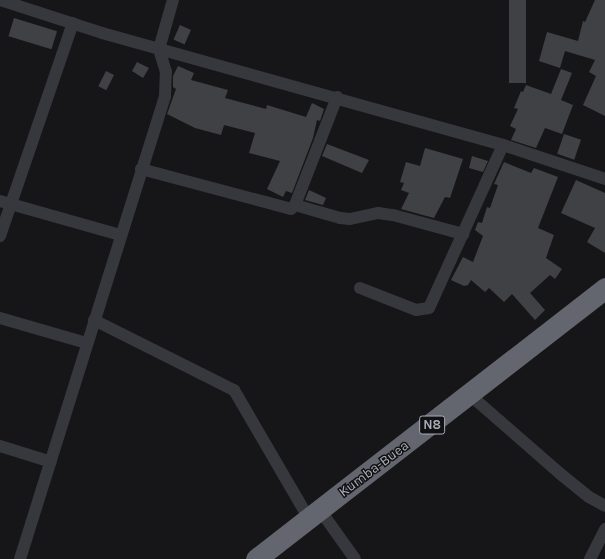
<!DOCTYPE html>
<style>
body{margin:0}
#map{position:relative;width:605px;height:559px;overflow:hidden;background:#161618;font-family:Karla,sans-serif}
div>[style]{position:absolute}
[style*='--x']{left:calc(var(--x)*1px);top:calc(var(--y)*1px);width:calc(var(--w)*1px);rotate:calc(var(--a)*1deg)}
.building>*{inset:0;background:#404145;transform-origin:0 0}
.street>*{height:12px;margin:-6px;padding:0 6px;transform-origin:6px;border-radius:6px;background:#37383d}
.highway>*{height:21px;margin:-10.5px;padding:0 10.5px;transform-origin:10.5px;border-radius:10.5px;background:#63666e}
span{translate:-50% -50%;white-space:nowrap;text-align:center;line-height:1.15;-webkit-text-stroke:3px #111113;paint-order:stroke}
.shield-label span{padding:1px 3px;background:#111113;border:1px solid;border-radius:3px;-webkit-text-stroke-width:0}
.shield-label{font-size:13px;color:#a8adb8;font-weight:700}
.street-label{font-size:14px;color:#a8adb8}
</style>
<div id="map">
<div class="building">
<div style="left:509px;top:0;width:17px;height:83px"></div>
<div style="clip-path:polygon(595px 0,605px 0,605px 116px,583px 105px,596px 76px,589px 72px,595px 60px,565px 51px,560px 68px,539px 61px,547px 32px,578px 41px,583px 21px,585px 22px)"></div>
<div style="left:14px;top:18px;width:45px;height:19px;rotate:17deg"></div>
<div style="left:180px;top:25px;width:12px;height:16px;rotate:24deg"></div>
<div style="clip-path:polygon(137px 62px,149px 68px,143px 78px,132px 71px)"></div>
<div style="clip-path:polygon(178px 66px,194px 73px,191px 80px,228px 90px,225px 98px,266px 109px,267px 105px,306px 117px,312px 103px,324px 109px,320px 121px,317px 120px,313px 138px,292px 193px,286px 191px,283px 197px,267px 189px,280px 161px,249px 153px,255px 133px,224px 125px,221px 135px,195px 128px,167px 114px,176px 89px,173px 87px,173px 76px)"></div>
<div style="clip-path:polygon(561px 69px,572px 73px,561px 100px,573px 105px,562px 134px,545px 128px,536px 148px,511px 140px,516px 129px,510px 126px,518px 109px,514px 108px,521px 91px,523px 92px,526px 85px,551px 94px)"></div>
<div style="left:106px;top:71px;width:9px;height:17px;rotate:27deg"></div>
<div style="left:564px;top:134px;width:18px;height:21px;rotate:19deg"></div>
<div style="clip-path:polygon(327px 144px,369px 160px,362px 173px,322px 156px)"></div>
<div style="clip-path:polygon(425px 148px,463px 159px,450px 198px,445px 197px,434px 218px,401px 209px,409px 193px,401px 190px,404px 183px,400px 182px,406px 162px,420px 166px)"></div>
<div style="clip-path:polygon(472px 156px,488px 161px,483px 172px,469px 168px)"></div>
<div style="clip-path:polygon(504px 162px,531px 173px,534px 168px,558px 177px,538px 228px,554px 235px,546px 258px,562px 269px,555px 279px,550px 275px,530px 293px,545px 310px,535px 320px,512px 294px,504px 302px,489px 288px,485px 292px,471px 280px,468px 285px,464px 286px,451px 280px,463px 257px,473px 262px,483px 236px,475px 230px,478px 222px,482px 223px,487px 207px,490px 208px,498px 185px,494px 184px)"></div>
<div style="clip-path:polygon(576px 180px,605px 193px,605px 253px,587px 242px,595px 228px,561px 213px)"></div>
<div style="clip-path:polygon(309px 190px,326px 198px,323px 205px,305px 200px)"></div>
</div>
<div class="street">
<div style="--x:0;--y:0;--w:107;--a:17.9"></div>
<div style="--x:102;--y:33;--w:416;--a:15.6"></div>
<div style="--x:503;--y:145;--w:108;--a:18.4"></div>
<div style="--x:141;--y:169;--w:155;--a:14.9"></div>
<div style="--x:291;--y:209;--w:6;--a:-45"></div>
<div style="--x:295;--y:205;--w:116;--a:-68.7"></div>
<div style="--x:0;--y:201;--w:125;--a:15.8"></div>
<div style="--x:295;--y:205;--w:47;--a:16.1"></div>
<div style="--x:340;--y:218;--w:10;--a:6"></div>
<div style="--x:350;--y:219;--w:29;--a:-12"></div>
<div style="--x:378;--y:213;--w:15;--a:8"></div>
<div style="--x:393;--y:215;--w:73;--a:15.2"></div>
<div style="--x:0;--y:236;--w:225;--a:-71.1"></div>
<div style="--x:360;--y:288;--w:60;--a:21.4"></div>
<div style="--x:416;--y:310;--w:13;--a:-9"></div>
<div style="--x:429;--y:308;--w:179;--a:-65.6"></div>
<div style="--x:0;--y:318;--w:90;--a:16.2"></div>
<div style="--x:94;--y:320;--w:157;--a:26.6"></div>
<div style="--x:234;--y:390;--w:149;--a:59.8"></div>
<div style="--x:470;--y:395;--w:123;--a:41.1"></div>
<div style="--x:563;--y:476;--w:33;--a:39"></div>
<div style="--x:589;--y:497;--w:18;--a:29"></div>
<div style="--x:0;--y:446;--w:53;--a:17.4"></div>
<div style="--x:320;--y:510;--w:60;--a:54.5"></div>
<div style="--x:20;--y:559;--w:485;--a:-72.6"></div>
<div style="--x:165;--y:96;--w:24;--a:-88"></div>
<div style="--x:166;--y:72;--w:24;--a:-107"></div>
<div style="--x:159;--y:49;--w:51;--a:-74.1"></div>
<div style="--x:590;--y:559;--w:34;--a:-63"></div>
</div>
<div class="highway">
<div style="--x:256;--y:559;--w:442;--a:-37.8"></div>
</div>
<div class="shield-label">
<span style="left:432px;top:425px">N8</span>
</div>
<div class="street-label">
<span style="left:374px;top:469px;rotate:-37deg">Kumba-Buea</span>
</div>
</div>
